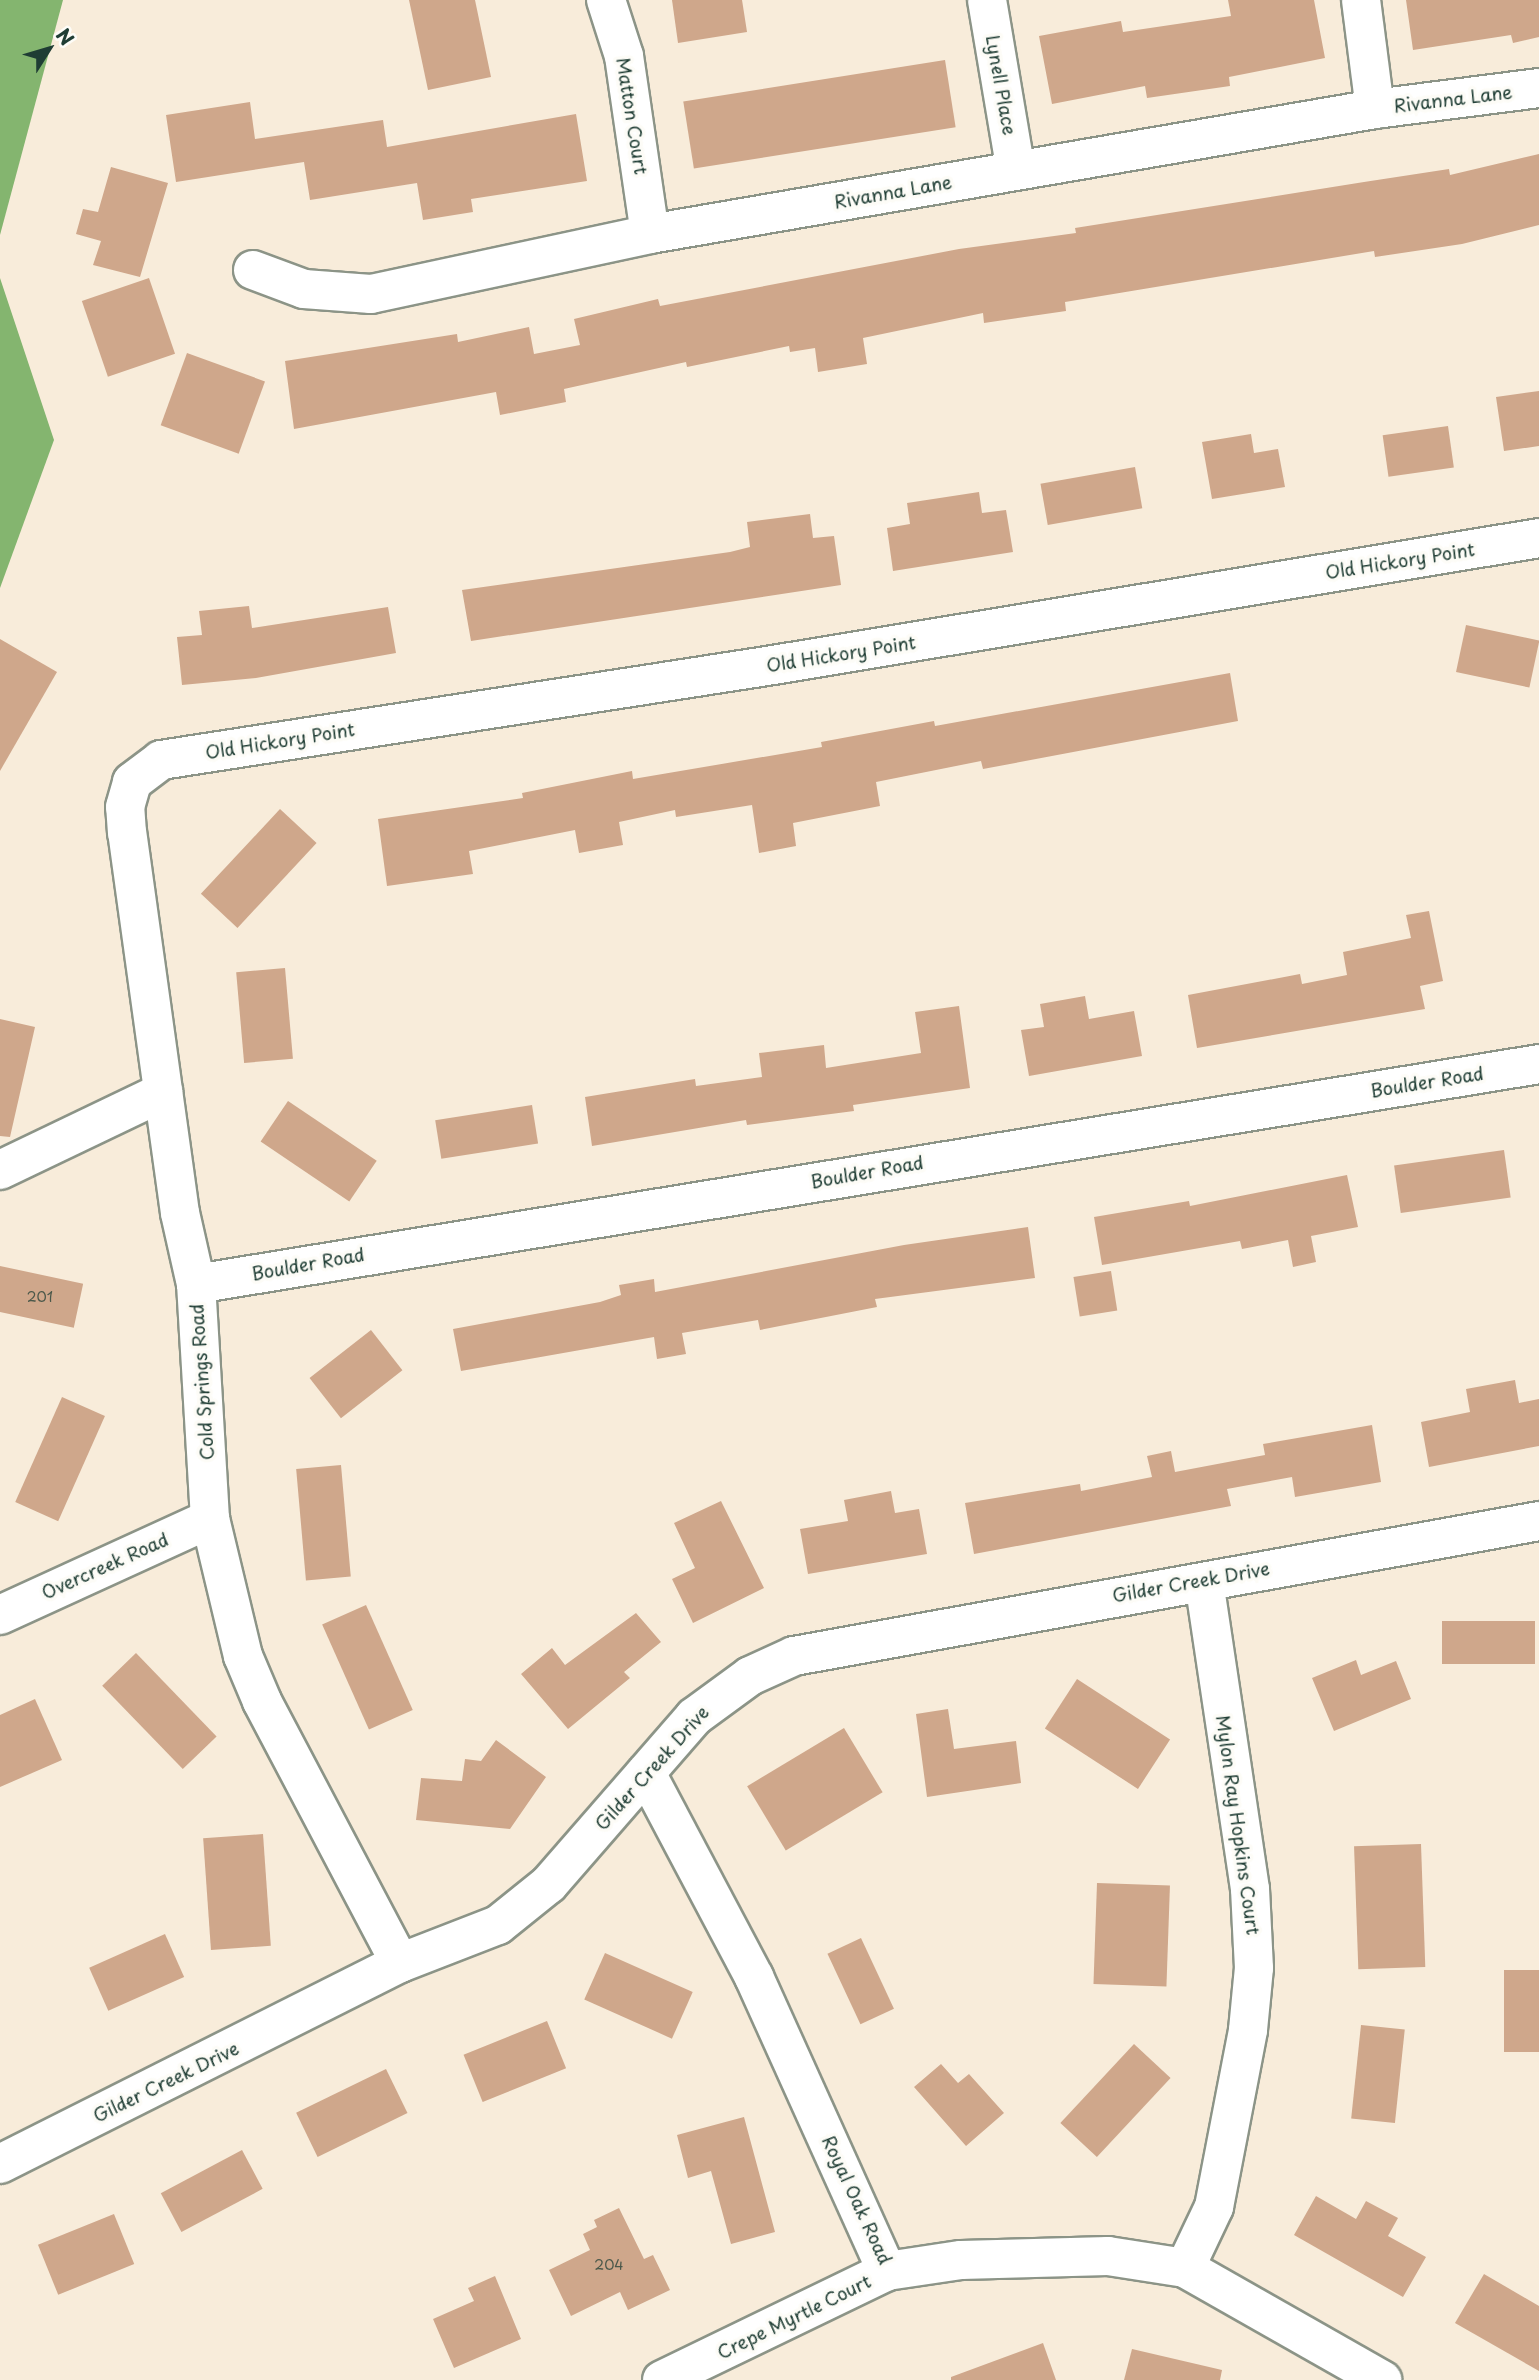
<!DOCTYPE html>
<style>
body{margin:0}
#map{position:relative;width:1539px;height:2380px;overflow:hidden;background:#f8ecda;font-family:"Playpen Sans",sans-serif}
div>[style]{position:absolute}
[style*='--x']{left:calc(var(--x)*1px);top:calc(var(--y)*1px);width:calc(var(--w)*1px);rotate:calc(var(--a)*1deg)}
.forest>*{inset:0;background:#84b56f}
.building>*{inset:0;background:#cfa78b;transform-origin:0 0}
.roads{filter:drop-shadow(2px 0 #8c9487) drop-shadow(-2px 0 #8c9487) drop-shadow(0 2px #8c9487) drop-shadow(0 -2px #8c9487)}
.minor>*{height:38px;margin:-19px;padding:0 19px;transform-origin:19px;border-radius:19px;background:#fff}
span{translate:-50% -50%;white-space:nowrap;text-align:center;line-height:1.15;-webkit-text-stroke:7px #fdfcf7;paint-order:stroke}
.number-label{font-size:14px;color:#4b584a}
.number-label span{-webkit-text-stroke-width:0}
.street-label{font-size:18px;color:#1f3d34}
.north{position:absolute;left:14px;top:14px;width:70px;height:70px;-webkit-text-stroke:5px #fdfcf7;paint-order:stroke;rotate:53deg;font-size:19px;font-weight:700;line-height:28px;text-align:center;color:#1f3d34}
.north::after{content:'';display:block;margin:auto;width:24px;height:32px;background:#1f3d34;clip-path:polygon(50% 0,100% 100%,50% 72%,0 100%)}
</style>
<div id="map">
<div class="forest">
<div style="clip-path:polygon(0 0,63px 0,0 235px)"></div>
<div style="clip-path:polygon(0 278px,54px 440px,0 588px)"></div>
</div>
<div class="building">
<div style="clip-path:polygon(409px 0,475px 0,491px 77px,428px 90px)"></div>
<div style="clip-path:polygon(672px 0,742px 0,747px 32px,678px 43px)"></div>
<div style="clip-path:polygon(1228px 0,1314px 0,1325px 58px,1229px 77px,1230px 86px,1147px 98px,1145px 86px,1052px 104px,1039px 36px,1121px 21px,1123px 32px,1231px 16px)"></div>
<div style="clip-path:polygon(1406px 0,1539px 0,1539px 37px,1513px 43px,1511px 35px,1413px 50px)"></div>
<div style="left:945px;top:60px;width:68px;height:265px;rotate:81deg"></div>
<div style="clip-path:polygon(250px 102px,255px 139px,383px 120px,387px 147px,576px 114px,587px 181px,471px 199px,473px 212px,423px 220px,417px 183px,310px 200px,304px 162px,176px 182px,166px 115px)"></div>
<div style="clip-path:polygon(1539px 154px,1539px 225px,1462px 244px,1375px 257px,1374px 251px,1065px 302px,1066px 311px,984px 323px,983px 313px,863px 338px,867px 364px,818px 372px,815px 348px,790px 352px,789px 346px,687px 367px,686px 362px,564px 389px,566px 402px,500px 415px,496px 392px,294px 429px,285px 361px,457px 334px,458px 342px,529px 327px,534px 354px,580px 345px,574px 319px,658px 299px,660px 306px,959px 249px,1076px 233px,1075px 228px,1364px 182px,1449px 169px,1450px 175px)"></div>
<div style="clip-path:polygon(111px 167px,168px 183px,140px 277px,93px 265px,101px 241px,76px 234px,83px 209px,98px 212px)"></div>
<div style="left:149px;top:278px;width:80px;height:71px;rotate:71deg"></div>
<div style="left:187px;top:353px;width:83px;height:77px;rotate:20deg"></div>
<div style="clip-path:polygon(1539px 391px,1539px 446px,1504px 451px,1496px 397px)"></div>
<div style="left:1448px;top:426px;width:42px;height:66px;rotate:82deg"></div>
<div style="clip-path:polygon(1251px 434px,1254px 453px,1278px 449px,1285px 487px,1212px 499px,1202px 442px)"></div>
<div style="left:1135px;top:467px;width:42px;height:96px;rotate:80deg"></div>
<div style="clip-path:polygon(979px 492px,982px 513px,1006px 510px,1013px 552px,893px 571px,887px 528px,910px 524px,907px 503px)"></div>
<div style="clip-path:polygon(810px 514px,813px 538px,834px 536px,841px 585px,471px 641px,462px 590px,730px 552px,750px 547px,747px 522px)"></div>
<div style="clip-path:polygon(249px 606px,252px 628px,388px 607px,396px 653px,256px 678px,182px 685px,177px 637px,202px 635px,199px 611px)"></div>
<div style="left:1466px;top:625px;width:75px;height:48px;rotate:12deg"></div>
<div style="clip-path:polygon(0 639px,57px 672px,0 771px)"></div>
<div style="clip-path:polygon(1230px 673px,1238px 721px,983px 769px,981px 761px,876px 782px,880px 806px,793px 823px,796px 846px,759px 853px,752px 805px,676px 817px,675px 810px,619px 822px,623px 845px,579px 853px,575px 830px,469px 851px,473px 874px,387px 886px,378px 819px,523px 798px,522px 793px,632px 771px,633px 779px,822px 747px,821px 742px,934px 721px,935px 726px)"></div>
<div style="left:280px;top:809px;width:50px;height:116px;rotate:43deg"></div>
<div style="clip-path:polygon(1429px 911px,1443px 981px,1420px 986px,1425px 1009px,1197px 1048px,1188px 995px,1300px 974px,1302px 984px,1347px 975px,1343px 952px,1411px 938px,1406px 915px)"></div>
<div style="left:285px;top:968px;width:91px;height:49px;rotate:85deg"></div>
<div style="clip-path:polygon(1085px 996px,1089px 1019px,1134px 1011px,1142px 1056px,1029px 1076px,1021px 1030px,1044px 1027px,1040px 1004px)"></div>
<div style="clip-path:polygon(959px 1006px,970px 1088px,853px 1105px,854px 1111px,747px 1125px,746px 1120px,592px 1146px,585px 1097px,695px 1079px,696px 1086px,762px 1077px,759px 1053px,824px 1045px,826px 1068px,921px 1053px,915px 1012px)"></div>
<div style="clip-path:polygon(0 1019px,35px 1027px,10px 1137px,0 1136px)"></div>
<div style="left:288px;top:1101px;width:107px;height:49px;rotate:34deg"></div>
<div style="left:532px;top:1105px;width:39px;height:98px;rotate:81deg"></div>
<div style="left:1504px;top:1150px;width:48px;height:111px;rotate:82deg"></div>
<div style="clip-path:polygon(1347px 1175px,1358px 1227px,1311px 1236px,1316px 1262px,1293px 1267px,1288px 1240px,1242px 1249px,1240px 1241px,1102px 1265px,1094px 1217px,1189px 1201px,1190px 1206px)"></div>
<div style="clip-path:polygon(1028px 1227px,1035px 1278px,875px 1299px,877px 1307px,760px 1330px,758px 1320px,682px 1333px,686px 1354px,657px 1359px,654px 1337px,461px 1371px,453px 1329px,600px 1302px,621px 1295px,619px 1285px,654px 1279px,655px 1292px,904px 1245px)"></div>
<div style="left:0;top:1266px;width:85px;height:45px;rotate:12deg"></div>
<div style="left:1111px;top:1271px;width:40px;height:38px;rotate:81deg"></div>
<div style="left:371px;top:1330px;width:51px;height:78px;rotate:52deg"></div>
<div style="clip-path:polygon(1515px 1380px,1519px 1403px,1539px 1399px,1539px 1446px,1429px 1467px,1421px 1422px,1470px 1412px,1466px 1389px)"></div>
<div style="left:62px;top:1397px;width:47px;height:115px;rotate:24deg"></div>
<div style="clip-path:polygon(1372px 1425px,1381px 1482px,1295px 1497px,1292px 1477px,1227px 1489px,1231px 1506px,974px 1554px,965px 1503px,1080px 1484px,1081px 1491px,1152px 1477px,1147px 1456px,1171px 1451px,1175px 1472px,1265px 1455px,1263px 1444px)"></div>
<div style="left:341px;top:1465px;width:112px;height:45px;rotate:85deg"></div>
<div style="clip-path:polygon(891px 1491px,895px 1513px,919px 1509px,927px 1554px,808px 1574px,800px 1529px,848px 1521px,844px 1500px)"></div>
<div style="clip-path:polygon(721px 1501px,764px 1588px,693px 1623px,672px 1579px,695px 1568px,674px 1523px)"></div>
<div style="left:366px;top:1605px;width:115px;height:48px;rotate:66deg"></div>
<div style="clip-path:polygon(636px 1613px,661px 1642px,624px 1672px,630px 1678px,568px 1729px,521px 1674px,552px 1648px,565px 1665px)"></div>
<div style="left:1442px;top:1621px;width:93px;height:43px"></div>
<div style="left:136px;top:1653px;width:116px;height:47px;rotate:46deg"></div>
<div style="clip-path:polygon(1356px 1660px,1361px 1675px,1396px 1661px,1411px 1699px,1334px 1731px,1312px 1678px)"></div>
<div style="left:1077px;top:1679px;width:111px;height:59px;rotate:33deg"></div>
<div style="clip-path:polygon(35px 1699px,62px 1760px,0 1787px,0 1715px)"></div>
<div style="clip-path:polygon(948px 1709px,954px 1749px,1016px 1741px,1021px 1783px,927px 1797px,916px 1714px)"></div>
<div style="left:844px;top:1728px;width:75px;height:113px;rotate:59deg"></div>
<div style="clip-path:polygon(496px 1740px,546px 1777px,510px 1829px,416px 1820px,421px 1778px,462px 1781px,465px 1759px,481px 1761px)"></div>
<div style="left:263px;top:1834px;width:112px;height:60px;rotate:86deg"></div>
<div style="left:1421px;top:1844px;width:123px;height:67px;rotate:88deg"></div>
<div style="left:1097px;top:1883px;width:73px;height:101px;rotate:2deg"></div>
<div style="left:165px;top:1934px;width:47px;height:83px;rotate:66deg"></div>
<div style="left:861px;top:1938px;width:78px;height:37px;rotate:65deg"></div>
<div style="left:605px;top:1953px;width:96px;height:51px;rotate:24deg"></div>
<div style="left:1504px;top:1970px;width:35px;height:82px"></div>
<div style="left:547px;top:2021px;width:51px;height:90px;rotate:68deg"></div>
<div style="left:1361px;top:2025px;width:44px;height:94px;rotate:6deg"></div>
<div style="left:1134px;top:2044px;width:50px;height:108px;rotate:43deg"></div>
<div style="clip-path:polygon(941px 2064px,958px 2083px,969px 2074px,1004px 2113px,966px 2146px,914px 2087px)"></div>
<div style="left:386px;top:2069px;width:49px;height:100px;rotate:64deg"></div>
<div style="clip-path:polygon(744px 2117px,775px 2232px,731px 2244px,711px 2171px,688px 2178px,677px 2135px)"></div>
<div style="left:242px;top:2150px;width:44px;height:92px;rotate:62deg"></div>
<div style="clip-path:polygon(1316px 2196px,1356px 2219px,1366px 2201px,1398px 2218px,1388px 2236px,1426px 2257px,1403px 2297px,1294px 2235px)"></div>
<div style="clip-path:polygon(619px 2208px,644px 2259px,653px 2255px,670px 2290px,628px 2310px,620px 2292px,571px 2316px,549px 2270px,590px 2250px,583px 2234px,597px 2227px,594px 2220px)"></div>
<div style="left:114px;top:2214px;width:54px;height:82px;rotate:68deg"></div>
<div style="clip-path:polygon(1484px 2274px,1539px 2306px,1539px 2371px,1455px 2323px)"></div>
<div style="clip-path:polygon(495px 2276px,521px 2339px,454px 2368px,433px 2319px,474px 2301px,468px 2288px)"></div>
<div style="clip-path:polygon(1043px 2343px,1056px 2380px,951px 2380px,951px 2377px)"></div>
<div style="clip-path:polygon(1132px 2349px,1222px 2370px,1220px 2380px,1124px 2380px)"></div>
</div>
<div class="roads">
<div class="minor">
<div style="--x:606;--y:0;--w:59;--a:72.2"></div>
<div style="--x:624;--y:56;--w:180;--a:81.7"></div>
<div style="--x:987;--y:0;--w:173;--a:80.4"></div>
<div style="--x:1361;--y:0;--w:110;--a:82.7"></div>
<div style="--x:253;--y:270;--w:54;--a:20.4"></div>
<div style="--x:304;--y:289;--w:67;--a:4.3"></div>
<div style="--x:371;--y:294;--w:285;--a:-12.1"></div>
<div style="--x:650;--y:234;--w:736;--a:-9.78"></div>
<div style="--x:1375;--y:109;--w:165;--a:-7.3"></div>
<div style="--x:0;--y:1170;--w:181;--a:-25.6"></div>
<div style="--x:196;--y:1284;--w:1361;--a:-9.3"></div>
<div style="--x:0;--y:1615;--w:231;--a:-24.6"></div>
<div style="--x:646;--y:1773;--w:231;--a:62.1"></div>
<div style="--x:754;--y:1977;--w:323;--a:65.7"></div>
<div style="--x:400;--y:1963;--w:296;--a:-117.8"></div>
<div style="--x:262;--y:1701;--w:49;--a:-112.9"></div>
<div style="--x:243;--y:1656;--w:141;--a:-103.5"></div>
<div style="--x:210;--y:1519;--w:235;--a:-93.4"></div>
<div style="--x:196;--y:1284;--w:73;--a:-102.7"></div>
<div style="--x:180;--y:1213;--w:384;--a:-97.9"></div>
<div style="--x:127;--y:833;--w:26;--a:-94"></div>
<div style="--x:125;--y:807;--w:26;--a:-74"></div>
<div style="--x:132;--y:782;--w:36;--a:-37"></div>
<div style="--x:161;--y:760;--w:619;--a:-8.82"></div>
<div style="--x:773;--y:665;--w:776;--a:-9.41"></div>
<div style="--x:0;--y:2164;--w:448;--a:-26.7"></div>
<div style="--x:400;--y:1963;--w:105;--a:-21.2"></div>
<div style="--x:498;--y:1925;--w:65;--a:-38.8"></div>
<div style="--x:549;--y:1884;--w:221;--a:-49"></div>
<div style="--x:694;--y:1717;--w:69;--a:-36.2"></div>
<div style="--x:750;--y:1676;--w:48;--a:-24.4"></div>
<div style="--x:794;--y:1656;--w:757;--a:-10.27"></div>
<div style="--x:1185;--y:2268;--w:68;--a:-64.6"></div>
<div style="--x:1214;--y:2207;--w:180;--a:-79.1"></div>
<div style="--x:1248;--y:2030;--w:62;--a:-84.5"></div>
<div style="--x:1254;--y:1968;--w:79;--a:-92.9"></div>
<div style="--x:1250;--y:1889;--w:310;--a:-98.5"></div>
<div style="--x:662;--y:2380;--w:250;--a:-25.8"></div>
<div style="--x:887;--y:2271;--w:75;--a:-8.5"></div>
<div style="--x:961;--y:2260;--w:147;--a:-1.6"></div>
<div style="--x:1108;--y:2256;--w:78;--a:8.9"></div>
<div style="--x:1185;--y:2268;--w:227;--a:29.6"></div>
</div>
</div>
<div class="number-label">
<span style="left:40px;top:1297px">201</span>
<span style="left:609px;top:2265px">204</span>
</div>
<div class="street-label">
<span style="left:1001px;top:85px;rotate:80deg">Lynell Place</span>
<span style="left:1453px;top:99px;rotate:-7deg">Rivanna Lane</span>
<span style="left:632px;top:116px;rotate:81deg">Matton Court</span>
<span style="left:893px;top:192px;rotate:-10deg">Rivanna Lane</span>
<span style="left:1400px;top:561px;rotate:-9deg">Old Hickory Point</span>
<span style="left:841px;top:654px;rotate:-9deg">Old Hickory Point</span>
<span style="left:280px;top:741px;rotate:-9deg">Old Hickory Point</span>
<span style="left:1427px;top:1082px;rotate:-9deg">Boulder Road</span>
<span style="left:867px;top:1172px;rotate:-10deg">Boulder Road</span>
<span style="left:308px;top:1264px;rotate:-10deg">Boulder Road</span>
<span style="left:202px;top:1382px;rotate:-94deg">Cold Springs Road</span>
<span style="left:105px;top:1566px;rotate:-24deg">Overcreek Road</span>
<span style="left:1191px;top:1582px;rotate:-10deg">Gilder Creek Drive</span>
<span style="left:652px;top:1768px;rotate:-48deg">Gilder Creek Drive</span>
<span style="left:1238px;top:1825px;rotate:82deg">Mylon Ray Hopkins Court</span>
<span style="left:166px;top:2082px;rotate:-26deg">Gilder Creek Drive</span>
<span style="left:857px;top:2200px;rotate:65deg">Royal Oak Road</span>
<span style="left:794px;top:2317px;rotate:-26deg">Crepe Myrtle Court</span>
</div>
<div class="north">N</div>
</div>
